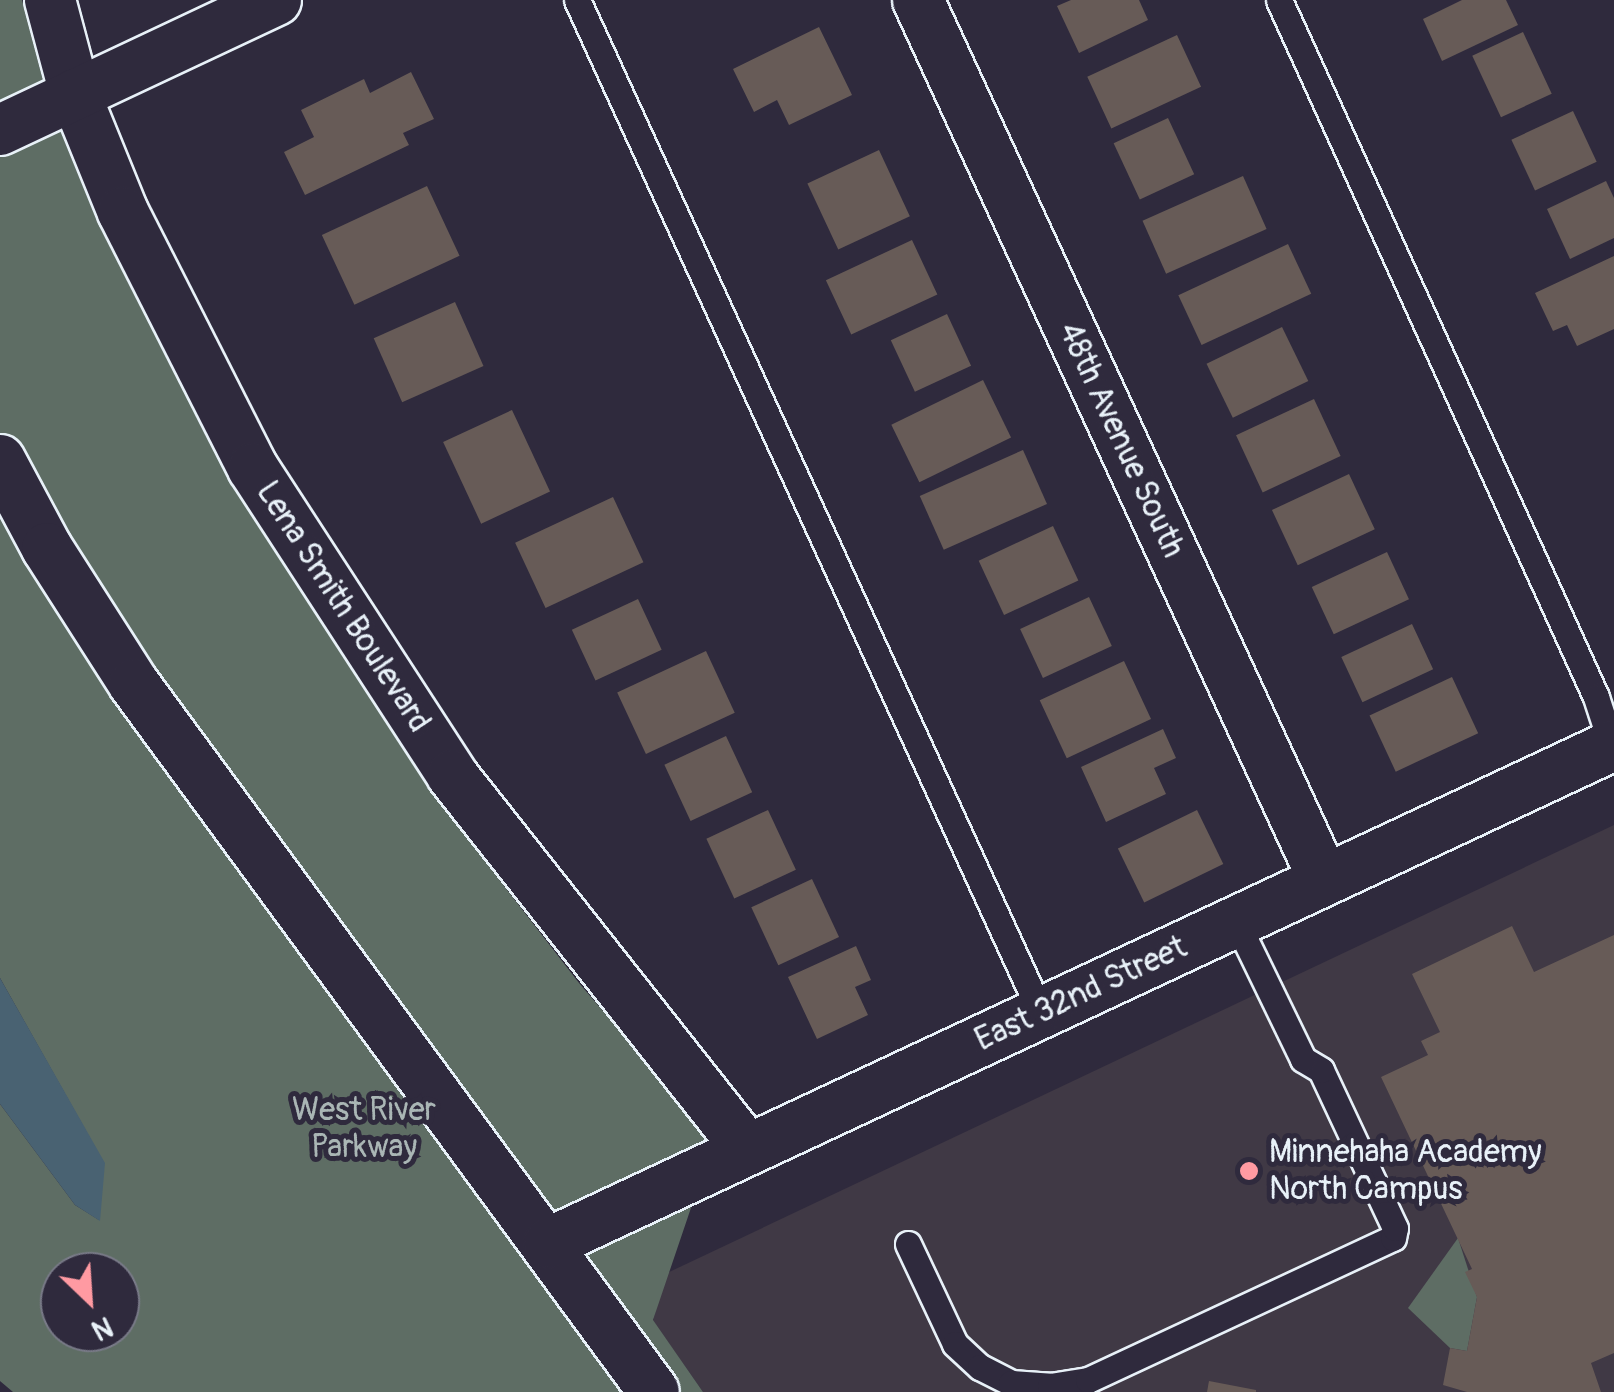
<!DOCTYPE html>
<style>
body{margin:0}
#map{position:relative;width:1614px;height:1392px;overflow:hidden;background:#2f2a3d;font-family:Pangolin,sans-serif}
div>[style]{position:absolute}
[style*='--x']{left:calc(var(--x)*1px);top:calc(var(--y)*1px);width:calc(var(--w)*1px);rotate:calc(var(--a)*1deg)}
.built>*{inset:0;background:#403945}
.green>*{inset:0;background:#5e6d64}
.water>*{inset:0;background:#496272}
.building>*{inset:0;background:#675b57;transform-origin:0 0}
.roads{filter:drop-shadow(2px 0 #e8f1f8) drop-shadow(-2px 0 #e8f1f8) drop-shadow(0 2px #e8f1f8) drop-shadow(0 -2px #e8f1f8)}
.service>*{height:25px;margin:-12.5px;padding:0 12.5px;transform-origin:12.5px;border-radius:12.5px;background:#2f2a3d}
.minor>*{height:50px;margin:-25px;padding:0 25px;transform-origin:25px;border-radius:25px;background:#2f2a3d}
.dots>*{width:28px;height:28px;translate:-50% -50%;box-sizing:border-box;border:5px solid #2f2a3d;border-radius:50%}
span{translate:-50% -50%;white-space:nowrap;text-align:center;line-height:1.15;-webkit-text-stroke:10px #2f2a3d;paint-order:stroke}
.street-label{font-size:32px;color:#e8f1f8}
.park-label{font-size:32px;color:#aab6b5}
.poi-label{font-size:32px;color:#e8f1f8}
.left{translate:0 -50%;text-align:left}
.north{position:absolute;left:40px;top:1252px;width:100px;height:100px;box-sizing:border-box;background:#2f2a3d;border:2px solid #797a88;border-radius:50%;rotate:155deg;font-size:28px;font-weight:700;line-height:40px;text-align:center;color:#e8f1f8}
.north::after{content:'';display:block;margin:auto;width:35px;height:45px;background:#ff9aa2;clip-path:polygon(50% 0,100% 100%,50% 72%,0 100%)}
</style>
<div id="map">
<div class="built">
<div style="clip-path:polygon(1614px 825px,1614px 1392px,703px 1392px,653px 1321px,665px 1274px)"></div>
</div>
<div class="green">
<div style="clip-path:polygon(evenodd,0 0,22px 0,49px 103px,98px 223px,230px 481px,431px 791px,579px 983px,714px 1140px,653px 1320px,703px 1392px,13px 1392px,0 1381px,0 1104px,75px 1205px,99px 1220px,104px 1163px,0 978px,0 0,60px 1272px,120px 1272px,120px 1332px,60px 1332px,60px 1272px)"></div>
<div style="clip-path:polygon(1458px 1238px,1477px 1297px,1467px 1351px,1450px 1348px,1408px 1308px)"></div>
</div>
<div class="water">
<div style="clip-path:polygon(0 978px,105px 1163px,100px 1221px,75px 1205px,0 1104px)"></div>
</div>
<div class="building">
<div style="clip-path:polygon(1071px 0,1139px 0,1148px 20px,1079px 53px,1057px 6px)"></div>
<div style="clip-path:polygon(1462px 0,1506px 0,1518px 25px,1442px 61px,1423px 19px)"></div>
<div style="clip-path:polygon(819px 27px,852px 95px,789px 125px,777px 100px,754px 112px,733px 69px)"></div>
<div style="left:1523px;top:32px;width:68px;height:56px;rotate:65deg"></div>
<div style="left:1177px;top:35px;width:57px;height:99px;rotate:65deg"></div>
<div style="clip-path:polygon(411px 72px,434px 119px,403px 133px,409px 145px,305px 195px,284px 152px,314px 137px,301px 110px,364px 79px,370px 93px)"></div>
<div style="left:1573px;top:111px;width:56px;height:68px;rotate:65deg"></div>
<div style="left:1168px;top:118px;width:62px;height:60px;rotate:65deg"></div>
<div style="left:879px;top:150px;width:73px;height:79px;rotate:65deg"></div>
<div style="left:1243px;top:176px;width:58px;height:110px;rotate:66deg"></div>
<div style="clip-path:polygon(1606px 181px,1614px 198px,1614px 238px,1570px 259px,1547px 209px)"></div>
<div style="left:427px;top:186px;width:77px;height:116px;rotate:65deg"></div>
<div style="left:912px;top:240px;width:60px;height:95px;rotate:65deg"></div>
<div style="left:1288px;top:244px;width:55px;height:121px;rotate:65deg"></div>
<div style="clip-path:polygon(1614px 256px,1614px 329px,1577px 346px,1567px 325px,1553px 331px,1535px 293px)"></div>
<div style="left:455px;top:302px;width:70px;height:89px;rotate:66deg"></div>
<div style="left:947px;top:314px;width:57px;height:62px;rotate:65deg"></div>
<div style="left:1282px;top:327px;width:60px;height:84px;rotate:64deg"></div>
<div style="left:983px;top:380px;width:64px;height:102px;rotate:64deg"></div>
<div style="left:1314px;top:399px;width:63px;height:86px;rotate:65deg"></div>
<div style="left:512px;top:410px;width:90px;height:76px;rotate:65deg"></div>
<div style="left:1023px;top:450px;width:59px;height:113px;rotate:66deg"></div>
<div style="left:1349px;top:474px;width:61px;height:85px;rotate:65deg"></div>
<div style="left:613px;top:497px;width:72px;height:108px;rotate:65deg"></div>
<div style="left:1053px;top:526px;width:60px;height:82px;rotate:65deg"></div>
<div style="left:1387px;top:552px;width:52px;height:83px;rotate:65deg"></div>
<div style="left:1089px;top:597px;width:54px;height:76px;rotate:65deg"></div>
<div style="left:638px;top:599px;width:56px;height:73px;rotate:65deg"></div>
<div style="left:1412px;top:624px;width:50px;height:78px;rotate:65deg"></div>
<div style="left:706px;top:651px;width:68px;height:98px;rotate:65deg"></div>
<div style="left:1124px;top:661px;width:64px;height:93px;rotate:65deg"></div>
<div style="left:1452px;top:677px;width:62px;height:91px;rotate:65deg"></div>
<div style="clip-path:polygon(1163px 729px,1176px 758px,1154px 768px,1166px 794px,1106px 822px,1081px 767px)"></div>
<div style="left:726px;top:736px;width:62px;height:68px;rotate:65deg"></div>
<div style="left:768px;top:810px;width:66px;height:68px;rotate:65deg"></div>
<div style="left:1197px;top:810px;width:60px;height:88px;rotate:64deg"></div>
<div style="left:812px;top:879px;width:64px;height:67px;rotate:65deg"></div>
<div style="clip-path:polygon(1512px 926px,1534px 972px,1614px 935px,1614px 1353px,1591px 1363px,1601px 1392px,1467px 1392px,1443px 1385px,1450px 1348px,1467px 1351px,1477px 1297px,1465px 1272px,1472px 1269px,1381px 1077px,1428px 1055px,1421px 1041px,1440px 1032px,1412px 974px)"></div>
<div style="clip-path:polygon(856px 946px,871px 980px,855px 987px,868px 1015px,817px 1039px,788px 977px)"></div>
<div style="clip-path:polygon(1209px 1381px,1256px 1390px,1256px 1392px,1207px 1392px)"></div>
</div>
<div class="roads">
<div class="service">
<div style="--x:577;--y:0;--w:1114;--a:65.39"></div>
<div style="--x:1279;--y:0;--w:766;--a:65.54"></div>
<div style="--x:1596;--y:697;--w:52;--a:71.9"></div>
<div style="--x:908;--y:1244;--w:110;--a:64.8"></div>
<div style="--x:955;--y:1344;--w:34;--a:43"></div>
<div style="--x:980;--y:1367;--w:35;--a:27"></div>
<div style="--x:1011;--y:1383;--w:39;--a:4"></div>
<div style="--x:1050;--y:1386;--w:38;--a:-9"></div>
<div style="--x:1088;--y:1380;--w:336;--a:-25"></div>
<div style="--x:1393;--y:1238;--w:10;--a:-79"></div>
<div style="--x:1395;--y:1228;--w:174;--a:-115.1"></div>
<div style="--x:1321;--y:1070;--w:21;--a:-149"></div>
<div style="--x:1303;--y:1059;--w:153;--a:-115.9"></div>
</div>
<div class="minor">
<div style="--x:50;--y:0;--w:97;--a:75.1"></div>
<div style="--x:75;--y:94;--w:127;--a:67.9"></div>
<div style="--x:123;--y:212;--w:287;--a:63.1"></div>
<div style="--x:253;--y:468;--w:366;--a:57"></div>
<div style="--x:452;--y:775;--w:476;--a:51.7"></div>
<div style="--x:918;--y:0;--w:969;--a:65.23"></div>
<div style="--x:0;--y:130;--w:305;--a:-25.2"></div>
<div style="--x:0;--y:460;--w:100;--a:61.9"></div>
<div style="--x:47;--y:548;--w:161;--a:57.4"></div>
<div style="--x:134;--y:684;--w:878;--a:53.7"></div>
<div style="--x:549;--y:1243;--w:1176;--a:-25.06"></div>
</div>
</div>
<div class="dots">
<div style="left:1249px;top:1171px;background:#ff9aa2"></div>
</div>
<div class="street-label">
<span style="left:1121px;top:440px;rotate:65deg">48th Avenue South</span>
<span style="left:343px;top:607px;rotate:57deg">Lena Smith Boulevard</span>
<span style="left:1081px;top:994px;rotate:-25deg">East 32nd Street</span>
</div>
<div class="park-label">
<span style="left:364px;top:1129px">West River<br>Parkway</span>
</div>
<div class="poi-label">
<span class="left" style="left:1269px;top:1171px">Minnehaha Academy<br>North Campus</span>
</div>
<div class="north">N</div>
</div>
